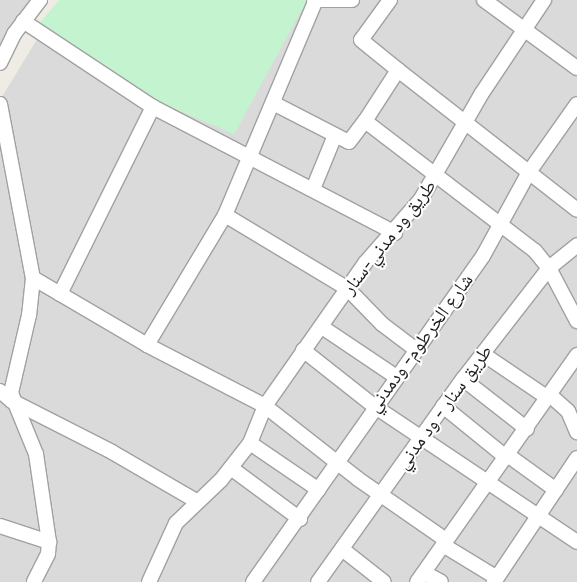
<!DOCTYPE html>
<meta charset="utf-8">
<style>
body{margin:0}
#map{position:relative;width:577px;height:582px;overflow:hidden;background:#eeece4;font-family:Figtree,"Noto Naskh Arabic",sans-serif}
div>[style]{position:absolute}
[style*='--x']{left:calc(var(--x)*1px);top:calc(var(--y)*1px);width:calc(var(--w)*1px);rotate:calc(var(--a)*1deg)}
.residential>*{inset:0;background:#dbdada}
.park>*{inset:0;background:#c4f4cf}
.roads{filter:drop-shadow(1px 0 #a1a1a1) drop-shadow(-1px 0 #a1a1a1) drop-shadow(0 1px #a1a1a1) drop-shadow(0 -1px #a1a1a1)}
.street>*{height:14px;margin:-7px;padding:0 7px;transform-origin:7px;border-radius:7px;background:#fff}
span{translate:-50% -50%;white-space:nowrap;text-align:center;line-height:1.15;-webkit-text-stroke:4px #fff;paint-order:stroke}
.street-label{font-size:19px;color:#1d1d1d}
</style>
<div id="map">
<div class="residential">
<div style="clip-path:polygon(0 0,39px 0,0 60px)"></div>
<div style="clip-path:polygon(61px 0,577px 0,577px 582px,0 582px,0 100px)"></div>
</div>
<div class="park">
<div style="clip-path:polygon(59px 0,305px 0,306px 2px,234px 134px,159px 102px,38px 25px)"></div>
</div>
<div class="roads">
<div class="street">
<div style="--x:314;--y:0;--w:38;--a:0"></div>
<div style="--x:390;--y:0;--w:49;--a:125.9"></div>
<div style="--x:361;--y:40;--w:48;--a:39"></div>
<div style="--x:398;--y:70;--w:61;--a:122.9"></div>
<div style="--x:365;--y:121;--w:214;--a:37.4"></div>
<div style="--x:535;--y:251;--w:22;--a:51"></div>
<div style="--x:549;--y:268;--w:60;--a:62.2"></div>
<div style="--x:484;--y:0;--w:115;--a:36.2"></div>
<div style="--x:23;--y:21;--w:156;--a:33.5"></div>
<div style="--x:153;--y:107;--w:273;--a:27.5"></div>
<div style="--x:0;--y:63;--w:32;--a:-64"></div>
<div style="--x:14;--y:34;--w:43;--a:-52.6"></div>
<div style="--x:398;--y:70;--w:227;--a:38"></div>
<div style="--x:273;--y:103;--w:85;--a:27.2"></div>
<div style="--x:349;--y:142;--w:26;--a:-53"></div>
<div style="--x:0;--y:104;--w:177;--a:79.3"></div>
<div style="--x:33;--y:278;--w:37;--a:96"></div>
<div style="--x:29;--y:315;--w:80;--a:103"></div>
<div style="--x:11;--y:393;--w:66;--a:67.7"></div>
<div style="--x:36;--y:454;--w:89;--a:81.6"></div>
<div style="--x:49;--y:542;--w:12;--a:95"></div>
<div style="--x:48;--y:554;--w:31;--a:117"></div>
<div style="--x:313;--y:189;--w:58;--a:-67.8"></div>
<div style="--x:225;--y:215;--w:144;--a:31"></div>
<div style="--x:348;--y:289;--w:49;--a:45.8"></div>
<div style="--x:382;--y:324;--w:41;--a:37.1"></div>
<div style="--x:33;--y:278;--w:132;--a:30.4"></div>
<div style="--x:147;--y:345;--w:133;--a:27.3"></div>
<div style="--x:265;--y:406;--w:118;--a:38.1"></div>
<div style="--x:358;--y:479;--w:107;--a:34.7"></div>
<div style="--x:60;--y:294;--w:209;--a:-63.6"></div>
<div style="--x:322;--y:327;--w:88;--a:33.9"></div>
<div style="--x:147;--y:345;--w:152;--a:-59"></div>
<div style="--x:225;--y:215;--w:231;--a:-67.1"></div>
<div style="--x:303;--y:350;--w:90;--a:38.3"></div>
<div style="--x:374;--y:406;--w:244;--a:33.8"></div>
<div style="--x:483;--y:354;--w:78;--a:34.1"></div>
<div style="--x:463;--y:379;--w:81;--a:38"></div>
<div style="--x:0;--y:391;--w:16;--a:40"></div>
<div style="--x:12;--y:401;--w:112;--a:27"></div>
<div style="--x:112;--y:452;--w:99;--a:30.2"></div>
<div style="--x:550;--y:395;--w:24;--a:42"></div>
<div style="--x:568;--y:411;--w:23;--a:67"></div>
<div style="--x:443;--y:406;--w:82;--a:39.1"></div>
<div style="--x:250;--y:443;--w:83;--a:34.3"></div>
<div style="--x:509;--y:456;--w:58;--a:35.9"></div>
<div style="--x:231;--y:468;--w:86;--a:36.5"></div>
<div style="--x:0;--y:526;--w:52;--a:18.1"></div>
<div style="--x:443;--y:545;--w:63;--a:31.4"></div>
<div style="--x:342;--y:549;--w:53;--a:38.2"></div>
<div style="--x:425;--y:573;--w:18;--a:29"></div>
<div style="--x:149;--y:582;--w:65;--a:-65.4"></div>
<div style="--x:176;--y:523;--w:62;--a:-43.7"></div>
<div style="--x:221;--y:480;--w:47;--a:-51.9"></div>
<div style="--x:250;--y:443;--w:40;--a:-68"></div>
<div style="--x:265;--y:406;--w:174;--a:-55"></div>
<div style="--x:365;--y:263;--w:85;--a:-48.8"></div>
<div style="--x:421;--y:199;--w:122;--a:-60.1"></div>
<div style="--x:482;--y:93;--w:112;--a:-56.3"></div>
<div style="--x:253;--y:582;--w:399;--a:-54.8"></div>
<div style="--x:483;--y:256;--w:96;--a:-61.3"></div>
<div style="--x:529;--y:172;--w:83;--a:-54.8"></div>
<div style="--x:318;--y:582;--w:249;--a:-54.5"></div>
<div style="--x:463;--y:379;--w:140;--a:-52.2"></div>
<div style="--x:549;--y:268;--w:36;--a:-39"></div>
<div style="--x:417;--y:582;--w:278;--a:-54.8"></div>
<div style="--x:494;--y:582;--w:149;--a:-56.2"></div>
</div>
</div>
<div class="street-label">
<span style="left:389px;top:237px;rotate:-52deg">طريق ود مدني-سنار</span>
<span style="left:420px;top:343px;rotate:-54deg">شارع الخرطوم- ودمدني</span>
<span style="left:444px;top:407px;rotate:-54deg">طريق سنار - ود مدني</span>
</div>
</div>
